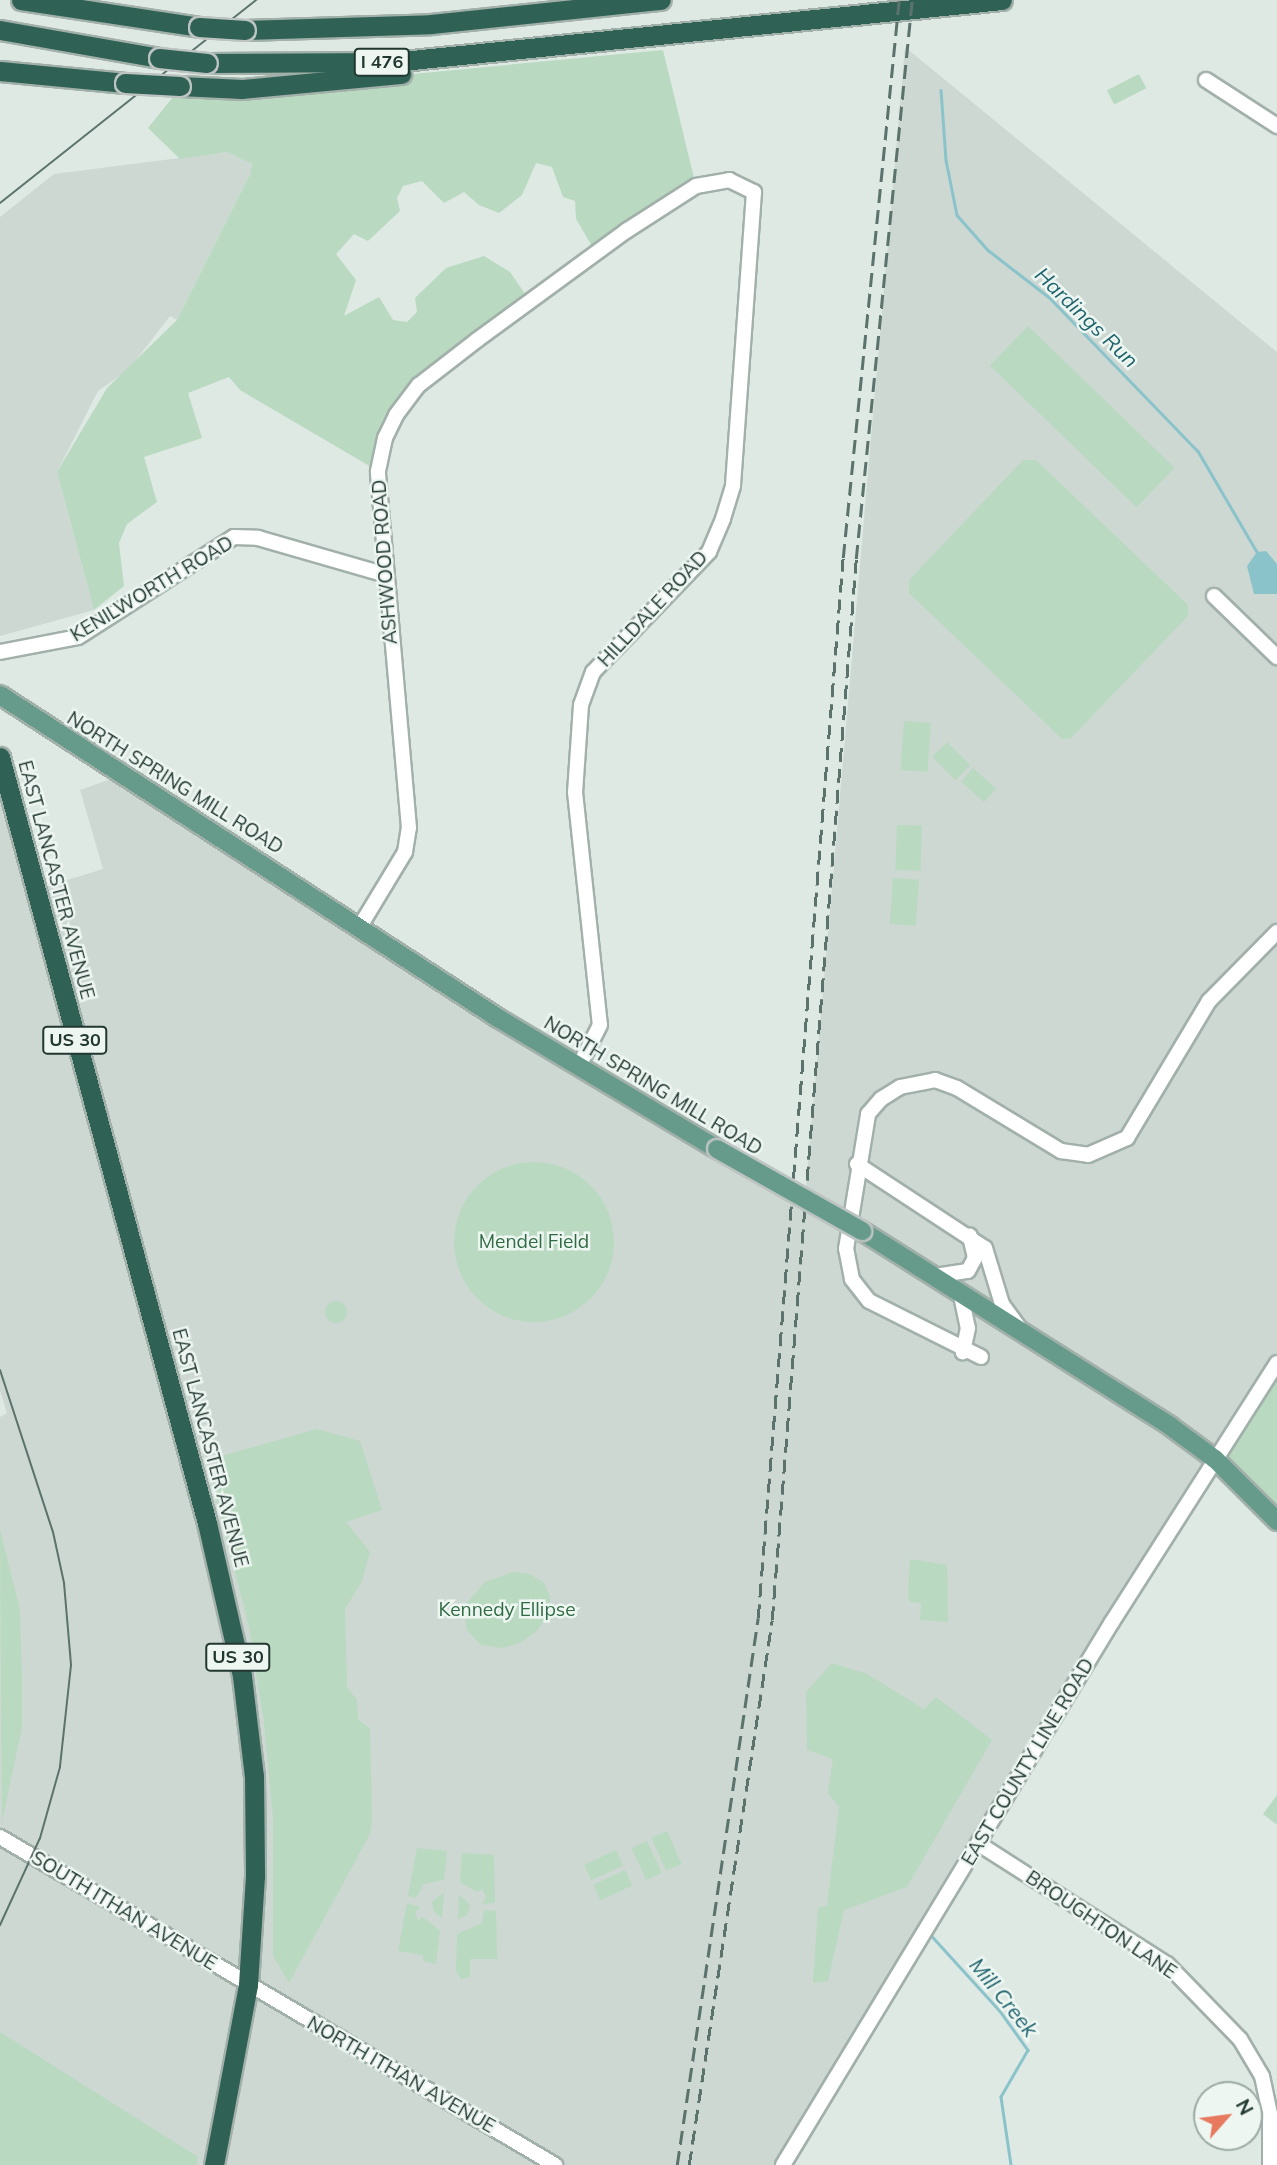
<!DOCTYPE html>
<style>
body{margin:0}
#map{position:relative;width:1277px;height:2165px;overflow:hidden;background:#dee9e4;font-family:Mulish,sans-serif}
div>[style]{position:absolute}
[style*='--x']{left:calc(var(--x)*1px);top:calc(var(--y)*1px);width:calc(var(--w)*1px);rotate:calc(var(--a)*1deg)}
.built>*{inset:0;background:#cdd8d3}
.green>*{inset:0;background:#b9d9c0;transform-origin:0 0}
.round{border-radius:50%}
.water>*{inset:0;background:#8ac3ca}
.stream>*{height:2.5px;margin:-1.25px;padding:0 1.25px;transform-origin:1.25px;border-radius:1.25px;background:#8ac3ca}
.roads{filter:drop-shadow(2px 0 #a2b0aa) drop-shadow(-2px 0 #a2b0aa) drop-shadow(0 2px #a2b0aa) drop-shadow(0 -2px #a2b0aa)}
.minor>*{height:14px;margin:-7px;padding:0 7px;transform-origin:7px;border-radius:7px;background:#fff}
.major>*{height:18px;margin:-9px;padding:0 9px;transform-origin:9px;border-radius:9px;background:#669b8b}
.highway>*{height:19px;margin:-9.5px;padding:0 9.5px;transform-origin:9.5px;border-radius:9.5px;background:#2f6154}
.tram>*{height:2px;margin:-1px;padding:0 1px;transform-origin:1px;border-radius:1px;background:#5b736c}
.rail>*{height:2.5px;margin-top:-1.25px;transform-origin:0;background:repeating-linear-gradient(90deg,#5b736c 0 14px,transparent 0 21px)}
.bridges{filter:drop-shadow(2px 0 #bcc3c1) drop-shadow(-2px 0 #bcc3c1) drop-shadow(0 2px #bcc3c1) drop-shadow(0 -2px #bcc3c1)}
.major-bridge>*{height:18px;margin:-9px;padding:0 9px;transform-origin:9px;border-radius:9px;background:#669b8b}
.highway-bridge>*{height:19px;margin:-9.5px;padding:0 9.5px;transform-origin:9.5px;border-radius:9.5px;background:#2f6154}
span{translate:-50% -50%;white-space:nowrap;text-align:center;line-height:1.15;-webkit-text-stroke:5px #eef6f2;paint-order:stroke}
.shield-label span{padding:2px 5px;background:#eef6f2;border:2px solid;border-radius:5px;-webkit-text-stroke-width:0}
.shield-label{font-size:18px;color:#213730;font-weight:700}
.street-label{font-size:19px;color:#213730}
.park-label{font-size:19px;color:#2f6b43}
.water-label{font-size:21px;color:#20646e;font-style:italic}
.north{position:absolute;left:1193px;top:2081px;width:70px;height:70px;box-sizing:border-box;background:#eef6f2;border:2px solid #9caaa4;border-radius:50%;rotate:62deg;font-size:19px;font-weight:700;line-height:28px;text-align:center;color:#213730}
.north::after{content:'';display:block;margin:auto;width:24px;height:32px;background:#e77a5e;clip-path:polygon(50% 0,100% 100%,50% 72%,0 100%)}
</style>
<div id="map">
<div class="built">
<div style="clip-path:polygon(905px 47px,1277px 352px,1277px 1363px,783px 2165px,0 2165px,0 1417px,7px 1413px,0 1391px,0 787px,35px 890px,103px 869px,80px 790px,125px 774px,674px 1119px,806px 1187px)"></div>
<div style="clip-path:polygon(227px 152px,252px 164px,250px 174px,177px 320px,170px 316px,129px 369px,98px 391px,57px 472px,94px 610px,0 636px,0 217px,54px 174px)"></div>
</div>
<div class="green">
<div style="clip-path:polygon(663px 50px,696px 186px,596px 253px,576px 219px,575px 201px,563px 197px,552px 167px,536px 163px,522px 195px,499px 213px,479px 205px,464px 192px,444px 203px,422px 181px,403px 186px,397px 198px,400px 211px,368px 241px,354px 234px,336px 254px,356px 280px,344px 316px,379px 297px,393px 320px,407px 322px,417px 312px,415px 298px,446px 268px,484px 256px,510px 272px,530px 301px,419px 385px,396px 415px,378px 471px,240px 390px,229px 377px,188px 393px,202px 438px,144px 457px,157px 502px,127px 524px,119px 543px,124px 586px,94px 610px,57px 472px,107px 388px,177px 320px,250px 174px,252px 164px,227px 152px,180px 159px,148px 128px,173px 97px)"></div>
<div style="left:1139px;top:74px;width:16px;height:36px;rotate:63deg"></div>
<div style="left:1028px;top:326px;width:204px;height:55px;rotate:44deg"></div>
<div style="clip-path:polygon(1023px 460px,1036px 460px,1188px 605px,1188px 616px,1071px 738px,1062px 739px,909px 593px,909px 580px)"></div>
<div style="left:904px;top:721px;width:27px;height:49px;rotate:4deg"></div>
<div style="left:947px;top:742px;width:33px;height:21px;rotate:45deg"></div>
<div style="left:973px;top:768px;width:31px;height:18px;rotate:42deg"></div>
<div style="left:897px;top:825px;width:25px;height:45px;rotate:2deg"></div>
<div style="left:893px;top:878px;width:26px;height:46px;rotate:4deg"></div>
<div class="round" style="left:454px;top:1162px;width:160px;height:160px"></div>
<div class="round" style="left:325px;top:1301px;width:22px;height:22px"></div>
<div style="clip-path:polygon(1277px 1369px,1277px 1511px,1226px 1459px)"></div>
<div style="clip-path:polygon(317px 1429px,360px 1441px,382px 1510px,346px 1522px,370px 1552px,362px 1581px,345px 1609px,347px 1687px,357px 1700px,358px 1720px,370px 1728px,372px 1822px,370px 1834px,289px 1983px,273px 1956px,273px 1819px,264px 1723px,249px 1627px,213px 1484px,218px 1457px)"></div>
<div style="clip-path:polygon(0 1529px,20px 1610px,22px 1678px,22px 1727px,2px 1822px)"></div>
<div style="clip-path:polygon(910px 1559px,947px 1565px,948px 1622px,920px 1620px,921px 1603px,910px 1602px,908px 1596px)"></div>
<div style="clip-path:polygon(513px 1572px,530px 1574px,544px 1583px,550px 1597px,550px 1612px,537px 1631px,520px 1643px,502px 1648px,481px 1645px,466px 1629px,466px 1604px,485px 1582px)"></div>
<div style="clip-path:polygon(832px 1663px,867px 1674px,924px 1709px,936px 1697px,992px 1740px,907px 1887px,844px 1910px,828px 1981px,813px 1983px,818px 1907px,827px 1906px,839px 1807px,828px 1793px,833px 1759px,807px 1750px,806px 1692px)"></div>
<div style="clip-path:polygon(1277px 1795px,1277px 1823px,1276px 1824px,1263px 1814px)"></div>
<div style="left:667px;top:1831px;width:36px;height:17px;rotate:66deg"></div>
<div style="left:647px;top:1841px;width:35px;height:17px;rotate:65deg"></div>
<div style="clip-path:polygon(417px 1848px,447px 1851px,444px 1880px,424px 1884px,416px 1898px,408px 1896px)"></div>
<div style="left:616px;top:1850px;width:17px;height:35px;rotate:65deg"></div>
<div style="clip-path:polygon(462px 1853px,494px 1855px,495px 1903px,482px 1904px,486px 1896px,482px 1889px,477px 1892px,460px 1882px)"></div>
<div style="left:625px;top:1870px;width:17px;height:35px;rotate:65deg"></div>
<div style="clip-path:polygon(444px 1893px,442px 1918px,434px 1912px,432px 1902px)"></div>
<div style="clip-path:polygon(459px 1894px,470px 1905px,467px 1915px,458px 1919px)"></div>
<div style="clip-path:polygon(407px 1903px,420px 1907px,415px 1913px,418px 1920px,423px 1917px,440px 1931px,436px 1964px,423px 1961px,423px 1955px,398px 1951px)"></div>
<div style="clip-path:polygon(484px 1910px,496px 1911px,497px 1959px,470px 1959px,470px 1977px,461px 1979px,456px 1971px,457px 1934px,482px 1923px)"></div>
<div style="clip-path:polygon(0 2032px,198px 2157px,196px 2165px,0 2165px)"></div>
</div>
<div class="water">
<div style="clip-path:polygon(1266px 551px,1277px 564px,1277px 594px,1254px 594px,1247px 566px,1257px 552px)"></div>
</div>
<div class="stream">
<div style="--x:941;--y:90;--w:70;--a:85.9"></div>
<div style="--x:946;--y:160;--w:56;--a:78.7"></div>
<div style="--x:957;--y:215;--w:47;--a:48.5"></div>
<div style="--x:988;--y:250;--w:78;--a:37.7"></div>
<div style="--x:1050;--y:298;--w:213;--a:46"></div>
<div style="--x:1198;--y:451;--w:117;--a:59.7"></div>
<div style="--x:930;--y:1934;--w:104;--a:47.7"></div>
<div style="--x:1000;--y:2011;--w:48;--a:54.3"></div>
<div style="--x:1028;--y:2050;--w:54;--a:119.9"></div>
<div style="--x:1001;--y:2097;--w:69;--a:81.6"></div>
</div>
<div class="roads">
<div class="minor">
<div style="--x:1206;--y:80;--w:85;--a:32.9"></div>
<div style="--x:1214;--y:596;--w:88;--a:44.1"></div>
<div style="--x:0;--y:652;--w:79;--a:-10.9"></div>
<div style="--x:78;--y:637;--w:185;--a:-32.7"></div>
<div style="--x:234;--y:537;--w:24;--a:2"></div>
<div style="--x:258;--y:538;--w:130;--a:16.1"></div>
<div style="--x:359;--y:928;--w:89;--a:-58.8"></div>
<div style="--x:405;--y:852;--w:24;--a:-81"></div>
<div style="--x:409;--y:828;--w:358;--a:-95"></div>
<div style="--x:378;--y:471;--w:34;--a:-78"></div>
<div style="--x:385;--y:438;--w:25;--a:-64"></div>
<div style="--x:396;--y:415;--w:38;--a:-53"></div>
<div style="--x:419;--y:385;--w:73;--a:-37.8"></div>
<div style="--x:477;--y:340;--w:185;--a:-36.2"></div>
<div style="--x:626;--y:231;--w:83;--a:-32.7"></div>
<div style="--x:696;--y:186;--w:34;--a:-10"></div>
<div style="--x:729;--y:180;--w:28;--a:26"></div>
<div style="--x:754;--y:192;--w:295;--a:94.1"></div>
<div style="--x:733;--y:486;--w:34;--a:107"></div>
<div style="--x:723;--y:519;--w:36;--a:113"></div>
<div style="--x:709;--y:552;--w:167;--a:134"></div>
<div style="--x:593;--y:672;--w:35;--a:110"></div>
<div style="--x:581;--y:705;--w:87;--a:93.9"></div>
<div style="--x:575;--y:792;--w:234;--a:83.9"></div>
<div style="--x:600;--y:1025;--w:44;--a:117.1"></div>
<div style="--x:857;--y:1164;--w:153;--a:33.3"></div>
<div style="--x:985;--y:1248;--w:59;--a:73.1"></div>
<div style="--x:1002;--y:1304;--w:29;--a:54"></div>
<div style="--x:935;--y:1276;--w:33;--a:-9"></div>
<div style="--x:968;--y:1271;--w:15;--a:-62"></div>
<div style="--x:975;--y:1258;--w:23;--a:-103"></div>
<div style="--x:960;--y:1291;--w:38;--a:78"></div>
<div style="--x:968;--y:1328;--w:25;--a:102"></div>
<div style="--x:981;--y:1357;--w:125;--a:-153.4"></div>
<div style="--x:869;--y:1301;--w:28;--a:-128"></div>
<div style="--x:852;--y:1279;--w:31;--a:-101"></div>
<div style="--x:846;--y:1249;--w:137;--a:-80.7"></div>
<div style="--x:868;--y:1114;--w:20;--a:-49"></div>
<div style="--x:881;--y:1099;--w:22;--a:-32"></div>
<div style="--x:900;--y:1087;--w:36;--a:-11"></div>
<div style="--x:935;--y:1080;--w:23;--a:20"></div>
<div style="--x:957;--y:1088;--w:122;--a:31.2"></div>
<div style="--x:1061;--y:1151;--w:27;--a:8"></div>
<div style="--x:1088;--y:1155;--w:43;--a:-23.6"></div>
<div style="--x:1127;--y:1138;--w:160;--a:-59.1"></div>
<div style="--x:1209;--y:1001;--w:97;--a:-45.4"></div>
<div style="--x:0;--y:1837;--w:645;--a:30.58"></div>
<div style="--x:979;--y:1844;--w:223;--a:32.6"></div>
<div style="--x:1167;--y:1964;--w:105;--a:45.8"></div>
<div style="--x:1240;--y:2039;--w:43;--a:59.3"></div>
<div style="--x:1262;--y:2076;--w:39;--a:78"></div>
<div style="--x:1270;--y:2114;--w:51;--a:90"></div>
<div style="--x:783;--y:2165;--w:635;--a:-58.79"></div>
<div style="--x:1112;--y:1622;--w:307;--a:-57.5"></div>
</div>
<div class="major">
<div style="--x:0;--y:695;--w:594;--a:32.97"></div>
<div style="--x:498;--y:1018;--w:255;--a:30.9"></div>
<div style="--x:862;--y:1231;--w:365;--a:32.3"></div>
<div style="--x:1170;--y:1426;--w:56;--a:36.3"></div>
<div style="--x:1215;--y:1459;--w:88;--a:45"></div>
</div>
<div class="highway">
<div style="--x:21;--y:0;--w:180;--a:8.6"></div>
<div style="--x:0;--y:30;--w:161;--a:10"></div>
<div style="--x:245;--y:30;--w:186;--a:-1.8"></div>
<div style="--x:431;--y:24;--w:231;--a:-6"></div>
<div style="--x:207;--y:63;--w:185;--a:-0.3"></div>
<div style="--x:392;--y:62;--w:613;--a:-5.8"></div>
<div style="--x:0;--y:71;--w:126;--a:5.5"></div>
<div style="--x:180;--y:86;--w:62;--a:2.8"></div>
<div style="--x:242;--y:89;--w:160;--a:-5.4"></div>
<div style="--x:0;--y:757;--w:793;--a:74.88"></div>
<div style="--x:207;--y:1523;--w:157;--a:77.1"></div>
<div style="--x:242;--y:1676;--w:101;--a:83.2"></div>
<div style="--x:254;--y:1776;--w:100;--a:89.4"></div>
<div style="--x:255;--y:1876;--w:109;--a:93.7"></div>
<div style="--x:248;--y:1985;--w:183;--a:100.7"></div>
</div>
</div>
<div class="tram">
<div style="--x:0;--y:203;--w:327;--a:-38.4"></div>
<div style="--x:0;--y:1370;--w:170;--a:71.9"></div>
<div style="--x:53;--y:1532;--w:52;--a:77.8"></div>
<div style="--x:64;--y:1583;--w:82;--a:85.1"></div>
<div style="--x:71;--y:1665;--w:103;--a:96.2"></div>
<div style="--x:60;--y:1767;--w:74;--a:105.7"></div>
<div style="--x:40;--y:1838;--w:96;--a:114.7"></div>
</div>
<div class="rail">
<div style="--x:677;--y:2165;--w:553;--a:-81.58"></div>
<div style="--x:758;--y:1618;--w:1063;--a:-85.42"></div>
<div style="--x:843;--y:558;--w:561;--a:-84.27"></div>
<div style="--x:689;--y:2165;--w:551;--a:-81.34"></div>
<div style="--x:772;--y:1620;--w:1064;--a:-85.47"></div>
<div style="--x:856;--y:559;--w:562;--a:-84.28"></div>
</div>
<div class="bridges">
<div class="major-bridge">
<div style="--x:717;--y:1149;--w:167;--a:29.5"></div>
</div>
<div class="highway-bridge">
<div style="--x:199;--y:27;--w:46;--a:3.7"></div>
<div style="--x:159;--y:58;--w:48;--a:5.9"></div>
<div style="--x:125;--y:83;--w:55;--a:3.1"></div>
</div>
</div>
<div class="shield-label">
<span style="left:382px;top:62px">I 476</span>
<span style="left:75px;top:1040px">US 30</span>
<span style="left:238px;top:1657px">US 30</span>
</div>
<div class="street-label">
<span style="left:385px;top:562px;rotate:-94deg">ASHWOOD ROAD</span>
<span style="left:152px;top:589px;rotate:-31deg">KENILWORTH ROAD</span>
<span style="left:653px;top:609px;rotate:-47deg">HILLDALE ROAD</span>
<span style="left:175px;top:783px;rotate:32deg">NORTH SPRING MILL ROAD</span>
<span style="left:56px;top:880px;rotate:75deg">EAST LANCASTER AVENUE</span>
<span style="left:653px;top:1086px;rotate:31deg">NORTH SPRING MILL ROAD</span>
<span style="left:210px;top:1448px;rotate:75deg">EAST LANCASTER AVENUE</span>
<span style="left:1028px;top:1762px;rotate:-59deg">EAST COUNTY LINE ROAD</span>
<span style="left:124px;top:1911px;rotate:31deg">SOUTH ITHAN AVENUE</span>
<span style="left:1101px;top:1925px;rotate:34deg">BROUGHTON LANE</span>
<span style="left:401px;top:2075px;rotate:30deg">NORTH ITHAN AVENUE</span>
</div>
<div class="park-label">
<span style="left:534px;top:1242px">Mendel Field</span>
<span style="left:507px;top:1610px">Kennedy Ellipse</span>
</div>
<div class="water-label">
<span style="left:1087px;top:317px;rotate:44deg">Hardings Run</span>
<span style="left:1004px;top:1997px;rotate:51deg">Mill Creek</span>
</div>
<div class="north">N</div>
</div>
